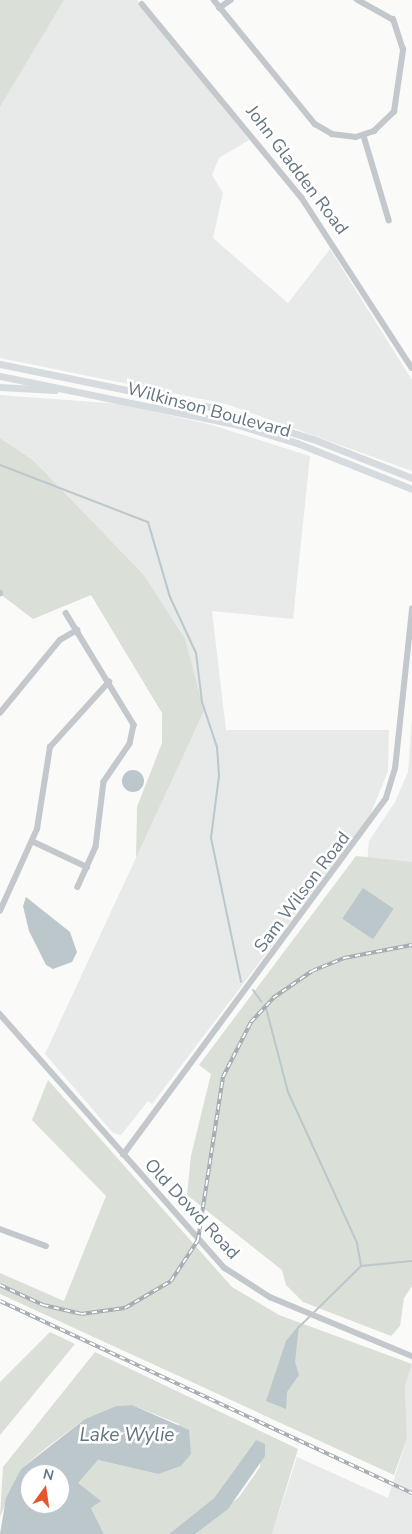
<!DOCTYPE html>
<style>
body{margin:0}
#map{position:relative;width:412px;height:1534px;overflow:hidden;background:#fafaf8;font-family:"Nunito Sans",sans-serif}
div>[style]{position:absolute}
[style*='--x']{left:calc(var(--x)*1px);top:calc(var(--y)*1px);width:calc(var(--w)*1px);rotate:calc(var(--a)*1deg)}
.built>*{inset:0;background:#e8e9e9}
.green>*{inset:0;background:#dadfd7}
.water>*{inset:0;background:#bbc7cb;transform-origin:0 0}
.round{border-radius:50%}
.stream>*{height:2px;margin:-1px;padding:0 1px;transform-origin:1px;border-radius:1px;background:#bbc7cb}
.minor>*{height:5.5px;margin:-2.75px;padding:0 2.75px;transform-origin:2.75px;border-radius:2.75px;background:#c3c8cc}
.major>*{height:7px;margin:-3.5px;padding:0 3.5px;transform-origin:3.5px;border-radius:3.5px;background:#d6dbdf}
.rail>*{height:4px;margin-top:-2px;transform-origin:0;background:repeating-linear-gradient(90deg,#fff 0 5.5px,#a2aab0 0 11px);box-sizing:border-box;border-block:1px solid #a2aab0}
span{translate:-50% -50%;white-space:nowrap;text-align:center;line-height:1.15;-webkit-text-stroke:5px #fff;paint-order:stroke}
.street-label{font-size:18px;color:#657683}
.water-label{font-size:19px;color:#60757c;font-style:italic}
.north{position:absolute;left:20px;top:1464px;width:50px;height:50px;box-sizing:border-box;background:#fff;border:1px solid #c1c8cd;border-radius:50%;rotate:14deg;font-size:14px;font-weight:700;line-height:20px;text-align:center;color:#657683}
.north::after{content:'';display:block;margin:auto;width:18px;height:22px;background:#e4572e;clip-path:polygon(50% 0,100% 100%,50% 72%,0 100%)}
</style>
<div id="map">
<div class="built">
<div style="clip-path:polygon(64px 0,137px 0,249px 140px,219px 158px,212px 175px,223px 193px,213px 238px,288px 303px,330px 249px,412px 380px,412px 471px,226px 404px,0 358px,0 106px)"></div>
<div style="clip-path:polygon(0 395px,121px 404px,212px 425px,310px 456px,293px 619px,212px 611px,226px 730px,389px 730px,388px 771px,369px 818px,152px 1104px,148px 1101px,121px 1135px,113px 1133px,45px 1054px,204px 711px,143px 574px,33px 460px,0 438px)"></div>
<div style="clip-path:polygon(412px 719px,412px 877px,366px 873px,369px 841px,395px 802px,408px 772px)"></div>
<div style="clip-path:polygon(412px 1364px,412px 1534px,272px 1534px,297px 1457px,388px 1498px,407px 1438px,405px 1387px)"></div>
</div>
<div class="green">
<div style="clip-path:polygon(0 0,64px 0,0 107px)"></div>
<div style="clip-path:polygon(0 438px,33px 460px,143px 574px,185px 639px,204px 711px,136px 858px,137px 807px,162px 743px,162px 713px,91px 595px,33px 619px,0 594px)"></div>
<div style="clip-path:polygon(356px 856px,412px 862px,412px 1286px,404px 1298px,400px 1326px,391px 1336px,303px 1302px,286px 1285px,282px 1270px,187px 1195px,191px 1156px,211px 1074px,199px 1065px)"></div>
<div style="clip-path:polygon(48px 1080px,232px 1287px,279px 1315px,412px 1364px,405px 1387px,407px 1438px,394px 1475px,0 1294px,0 1273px,64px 1301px,106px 1196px,32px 1120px)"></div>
<div style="clip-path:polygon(50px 1332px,75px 1344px,0 1435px,0 1382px)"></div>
<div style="clip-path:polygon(95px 1352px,298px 1449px,272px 1534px,195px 1534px,239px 1497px,260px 1467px,261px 1443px,256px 1440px,214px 1498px,169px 1534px,104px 1534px,91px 1508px,100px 1501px,77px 1483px,98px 1460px,158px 1474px,179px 1424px,132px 1405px,116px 1406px,85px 1419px,46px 1448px,21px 1469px,0 1517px,3px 1467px)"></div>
</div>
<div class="water">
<div class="round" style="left:122px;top:770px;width:22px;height:22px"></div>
<div style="left:363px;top:888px;width:37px;height:37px;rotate:34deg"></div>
<div style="clip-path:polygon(26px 897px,70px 932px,77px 952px,72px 962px,53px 969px,46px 965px,29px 931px,23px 906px)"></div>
<div style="clip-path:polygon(299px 1325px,295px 1362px,299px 1375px,287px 1392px,286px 1409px,266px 1401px,286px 1341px)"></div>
<div style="clip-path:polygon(evenodd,132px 1405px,189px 1430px,191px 1454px,181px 1466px,158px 1474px,98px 1460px,78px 1483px,101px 1501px,91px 1508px,104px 1534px,0 1534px,6px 1498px,21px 1469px,85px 1419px,116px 1406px,132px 1405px,30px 1474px,60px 1474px,60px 1504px,30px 1504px,30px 1474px)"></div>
<div style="clip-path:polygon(256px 1440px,265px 1444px,265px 1456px,228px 1509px,195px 1534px,169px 1534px,214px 1498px)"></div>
</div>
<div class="stream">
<div style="--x:0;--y:465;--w:159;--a:21.1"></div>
<div style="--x:148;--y:522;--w:78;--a:73.7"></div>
<div style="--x:170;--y:597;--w:62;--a:65.1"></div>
<div style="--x:196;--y:653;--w:49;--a:83"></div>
<div style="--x:202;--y:702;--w:47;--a:71.6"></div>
<div style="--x:217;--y:747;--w:29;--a:86"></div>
<div style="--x:219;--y:776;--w:63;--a:97.4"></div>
<div style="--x:211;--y:838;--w:147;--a:78.2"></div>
<div style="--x:253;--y:990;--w:14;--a:54"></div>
<div style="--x:266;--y:1008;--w:87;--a:75.3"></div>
<div style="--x:288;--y:1092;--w:166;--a:65.4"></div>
<div style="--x:357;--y:1243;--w:23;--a:80"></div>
<div style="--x:299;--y:1327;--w:87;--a:-44.5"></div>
<div style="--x:361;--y:1266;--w:51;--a:-5.6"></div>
</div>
<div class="minor">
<div style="--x:214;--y:0;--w:160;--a:50.8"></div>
<div style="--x:315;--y:124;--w:20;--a:30"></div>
<div style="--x:332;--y:134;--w:24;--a:7"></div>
<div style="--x:356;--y:137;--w:19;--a:-18"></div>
<div style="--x:374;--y:131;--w:28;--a:-44"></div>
<div style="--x:394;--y:112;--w:63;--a:-81.7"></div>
<div style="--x:403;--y:50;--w:32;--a:-108"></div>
<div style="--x:393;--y:20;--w:41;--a:-150.9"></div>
<div style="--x:142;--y:4;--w:251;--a:50.5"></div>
<div style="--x:302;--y:198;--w:202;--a:57.1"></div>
<div style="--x:219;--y:8;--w:14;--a:-34"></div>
<div style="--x:364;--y:136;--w:88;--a:73.4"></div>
<div style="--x:0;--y:594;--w:1;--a:-90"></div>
<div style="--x:66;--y:613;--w:131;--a:58.7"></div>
<div style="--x:134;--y:725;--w:19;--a:102"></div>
<div style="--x:130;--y:744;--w:46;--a:124.4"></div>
<div style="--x:104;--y:782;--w:65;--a:97"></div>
<div style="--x:96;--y:847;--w:44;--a:114.2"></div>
<div style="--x:0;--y:713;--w:94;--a:-50.6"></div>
<div style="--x:60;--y:640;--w:20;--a:-30"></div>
<div style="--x:32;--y:841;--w:61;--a:25.3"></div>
<div style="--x:0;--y:911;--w:90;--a:-65.7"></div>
<div style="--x:37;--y:829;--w:83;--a:-81"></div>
<div style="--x:50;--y:747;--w:88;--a:-47.8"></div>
<div style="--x:0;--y:1014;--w:339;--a:48.5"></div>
<div style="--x:225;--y:1268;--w:54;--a:32.8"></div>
<div style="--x:270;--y:1297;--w:154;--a:22.6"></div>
<div style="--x:123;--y:1155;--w:443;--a:-53.6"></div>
<div style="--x:386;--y:798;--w:30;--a:-73"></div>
<div style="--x:395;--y:769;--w:161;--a:-83.9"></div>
<div style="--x:0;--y:1229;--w:49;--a:20.3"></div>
</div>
<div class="major">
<div style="--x:0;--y:364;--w:214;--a:11.6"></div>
<div style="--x:210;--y:407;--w:108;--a:17.3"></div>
<div style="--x:313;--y:439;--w:106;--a:21.5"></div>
<div style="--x:0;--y:376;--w:243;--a:11.6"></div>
<div style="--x:238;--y:425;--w:62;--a:17"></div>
<div style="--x:297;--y:443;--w:124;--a:21.8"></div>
<div style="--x:0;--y:387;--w:55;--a:3.1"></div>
</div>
<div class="rail">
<div style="--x:0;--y:1285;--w:47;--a:24.9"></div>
<div style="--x:43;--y:1305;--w:39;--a:13"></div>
<div style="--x:81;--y:1314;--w:44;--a:-7.8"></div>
<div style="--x:125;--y:1308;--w:53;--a:-30.4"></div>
<div style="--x:171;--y:1281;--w:49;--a:-56.6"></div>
<div style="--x:198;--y:1240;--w:165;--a:-81.3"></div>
<div style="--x:223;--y:1077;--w:62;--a:-63"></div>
<div style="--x:251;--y:1022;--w:33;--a:-47"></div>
<div style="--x:273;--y:998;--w:47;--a:-34.7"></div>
<div style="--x:312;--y:971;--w:35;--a:-22"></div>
<div style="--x:344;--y:958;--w:69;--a:-10.8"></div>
<div style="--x:0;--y:1301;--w:455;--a:25"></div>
</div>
<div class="street-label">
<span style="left:297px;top:170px;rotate:53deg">John Gladden Road</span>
<span style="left:209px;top:410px;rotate:15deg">Wilkinson Boulevard</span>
<span style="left:302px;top:892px;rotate:-53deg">Sam Wilson Road</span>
<span style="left:192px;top:1209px;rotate:47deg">Old Dowd Road</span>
</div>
<div class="water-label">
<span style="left:127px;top:1436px">Lake Wylie</span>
</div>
<div class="north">N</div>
</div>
